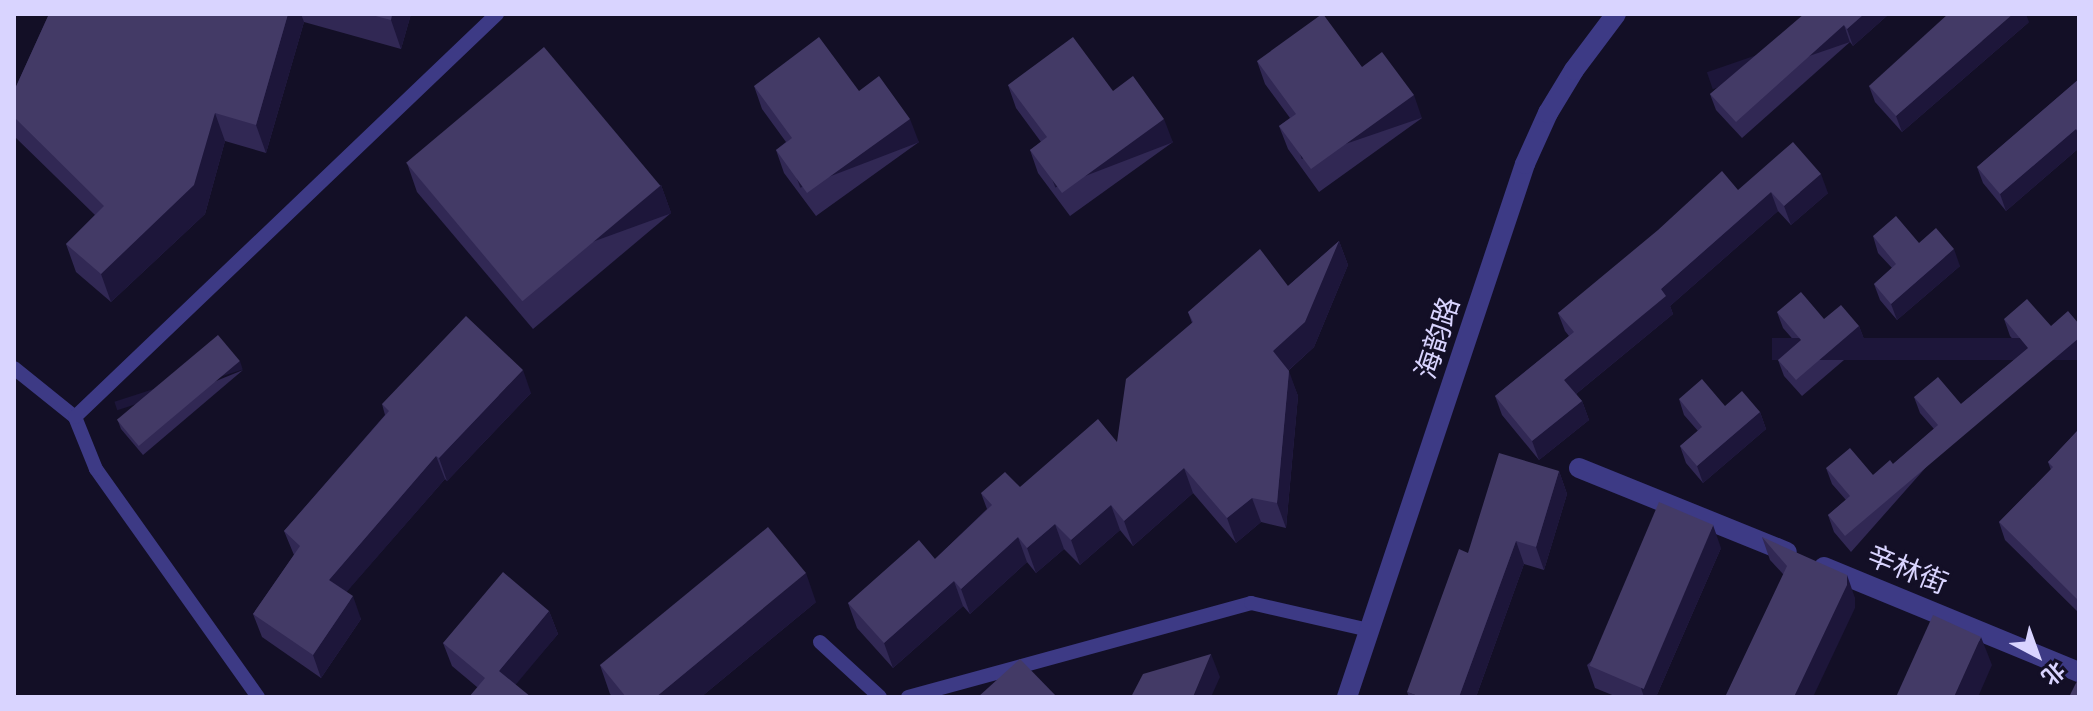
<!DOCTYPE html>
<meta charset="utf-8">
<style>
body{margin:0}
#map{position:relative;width:2093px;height:711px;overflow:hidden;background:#130f26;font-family:Arial,"Noto Sans SC",sans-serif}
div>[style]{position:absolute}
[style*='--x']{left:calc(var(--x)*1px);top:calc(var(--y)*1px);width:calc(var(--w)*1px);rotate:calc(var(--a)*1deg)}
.service>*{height:14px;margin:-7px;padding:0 7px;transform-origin:7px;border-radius:7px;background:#3d3a85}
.minor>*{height:20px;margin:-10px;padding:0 10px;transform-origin:10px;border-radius:10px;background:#3d3a85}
.tertiary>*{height:20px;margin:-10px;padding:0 10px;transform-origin:10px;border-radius:10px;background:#3d3a85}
.wall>*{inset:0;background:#312854}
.shaded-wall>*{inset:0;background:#1d163a;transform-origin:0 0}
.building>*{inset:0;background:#433a66;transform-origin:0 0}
span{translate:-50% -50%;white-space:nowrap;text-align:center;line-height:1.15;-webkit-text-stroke:6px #130f26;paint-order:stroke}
.street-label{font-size:28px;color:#d9d4ff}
.frame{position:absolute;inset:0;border:16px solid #d9d4ff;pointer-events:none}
.north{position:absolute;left:1997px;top:615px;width:80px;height:80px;-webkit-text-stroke:6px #130f26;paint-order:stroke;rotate:139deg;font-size:22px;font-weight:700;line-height:32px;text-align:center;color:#d9d4ff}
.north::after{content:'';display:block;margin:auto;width:28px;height:36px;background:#d9d4ff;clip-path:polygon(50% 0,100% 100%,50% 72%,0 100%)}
</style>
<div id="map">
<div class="service">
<div style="--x:14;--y:368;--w:78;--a:38.8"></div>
<div style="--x:820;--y:642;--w:81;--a:42.5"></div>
<div style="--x:258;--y:697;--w:280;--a:-125.4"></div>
<div style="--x:96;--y:469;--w:56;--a:-112"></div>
<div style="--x:75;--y:417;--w:584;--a:-43.68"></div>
<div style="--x:908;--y:697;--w:356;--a:-15.3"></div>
<div style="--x:1251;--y:603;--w:121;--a:12.9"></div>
</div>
<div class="minor">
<div style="--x:1579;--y:468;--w:224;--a:22"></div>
<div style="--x:1824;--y:567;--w:276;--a:22.4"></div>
</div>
<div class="tertiary">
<div style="--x:1347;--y:697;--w:562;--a:-71.53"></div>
<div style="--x:1525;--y:164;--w:56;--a:-65.7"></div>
<div style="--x:1548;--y:113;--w:50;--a:-58.8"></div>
<div style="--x:1574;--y:70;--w:70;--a:-53.1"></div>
</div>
<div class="wall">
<div style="clip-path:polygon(49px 14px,411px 14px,401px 49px,304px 22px,266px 153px,225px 141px,205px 214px,111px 302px,76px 272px,66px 244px,95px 215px,16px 138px,14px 132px,14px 91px)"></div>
<div style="clip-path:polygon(1809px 14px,1889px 14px,1853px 46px,1850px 42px,1742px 138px,1716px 110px,1710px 94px)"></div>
<div style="clip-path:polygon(2029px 22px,1902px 132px,1875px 102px,1869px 86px)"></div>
<div style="clip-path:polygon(1257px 61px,1362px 67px,1422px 118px,1319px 192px,1288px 149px,1279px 126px,1290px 118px,1265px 84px)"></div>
<div style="clip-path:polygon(2079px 79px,2079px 148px,2006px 211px,1983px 183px,1977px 167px)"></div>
<div style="clip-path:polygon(1008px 85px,1113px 91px,1173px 142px,1070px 216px,1038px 173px,1030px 150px,1041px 142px,1016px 108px)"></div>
<div style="clip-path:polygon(754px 86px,859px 91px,919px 142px,816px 216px,784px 173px,776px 150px,786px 142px,762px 109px)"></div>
<div style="clip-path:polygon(407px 163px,661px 185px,671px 213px,533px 329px,417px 192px)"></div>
<div style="clip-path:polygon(1738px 190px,1828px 193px,1791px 225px,1778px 211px,1670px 306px,1673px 314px,1576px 394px,1582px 401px,1589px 420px,1539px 460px,1502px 415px,1495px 396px,1569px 336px,1565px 331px,1558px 313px)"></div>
<div style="clip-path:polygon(1873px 236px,1919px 243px,1960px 266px,1897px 320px,1880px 300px,1874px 284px,1892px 268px,1878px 253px)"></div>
<div style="clip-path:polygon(1339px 241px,1348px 265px,1314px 347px,1288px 371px,1298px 396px,1286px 528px,1261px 522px,1236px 543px,1193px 493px,1133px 546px,1120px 530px,1080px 565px,1064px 549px,1036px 573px,1027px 562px,970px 614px,963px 606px,893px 668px,857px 628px,848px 603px,935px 559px,987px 509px,981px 493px,1020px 487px,1117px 442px,1192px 323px,1188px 312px,1288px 286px)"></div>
<div style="clip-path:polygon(1777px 312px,1859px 326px,1865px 342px,1802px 396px,1784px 376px,1778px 360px,1797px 344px,1783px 328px)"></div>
<div style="clip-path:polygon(2004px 319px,2051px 326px,1851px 552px,1834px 532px,1828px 515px,1846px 500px,1832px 484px,1826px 468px,1873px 475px,1893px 464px,1934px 429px,1920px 413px,1914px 397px,1961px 404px,2024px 352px,2010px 336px)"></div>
<div style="clip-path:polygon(243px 370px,143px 455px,121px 429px,118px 421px)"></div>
<div style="clip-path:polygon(531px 393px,447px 481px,445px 479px,346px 592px,361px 619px,321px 678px,262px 637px,253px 614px,294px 555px,284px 531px,385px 415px,382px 404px)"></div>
<div style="clip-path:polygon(1679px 399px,1760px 412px,1766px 429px,1703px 483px,1686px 463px,1680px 446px,1698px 431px,1684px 415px)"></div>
<div style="clip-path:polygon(2079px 429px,2079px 613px,2005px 540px,1999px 522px,2051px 470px,2048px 462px)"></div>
<div style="clip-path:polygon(1559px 471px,1567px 494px,1544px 570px,1524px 564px,1476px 697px,1421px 697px,1468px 553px)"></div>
<div style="clip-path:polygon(1762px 537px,1855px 598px,1855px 608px,1783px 574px,1770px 560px)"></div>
<div style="clip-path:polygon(1721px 548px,1656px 697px,1617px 697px,1595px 688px,1587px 665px)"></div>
<div style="clip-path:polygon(816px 602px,701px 697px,613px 697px,610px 694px,600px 665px)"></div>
<div style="clip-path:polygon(549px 611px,558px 634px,515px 684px,477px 687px,452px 666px,443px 643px)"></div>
<div style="clip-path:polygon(1407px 692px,1421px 697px,1409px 697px)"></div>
</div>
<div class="shaded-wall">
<div style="clip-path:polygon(288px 14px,301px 14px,304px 22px,266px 153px,256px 125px)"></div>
<div style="clip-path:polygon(392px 14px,411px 14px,401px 49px,391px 20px)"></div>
<div style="clip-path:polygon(1864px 14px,1889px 14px,1853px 46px,1847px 29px)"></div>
<div style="clip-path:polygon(2013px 14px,2026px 14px,2029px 22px,1902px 132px,1896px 116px)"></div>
<div style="left:1844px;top:25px;width:18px;height:145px;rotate:71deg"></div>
<div style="left:1414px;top:95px;width:24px;height:127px;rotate:71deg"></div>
<div style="clip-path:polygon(215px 113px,225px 141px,205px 214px,111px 302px,101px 274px)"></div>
<div style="left:910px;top:119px;width:25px;height:127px;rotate:69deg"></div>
<div style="left:1164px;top:119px;width:25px;height:126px;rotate:69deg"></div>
<div style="clip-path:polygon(2076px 129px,2079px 136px,2079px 148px,2006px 211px,2000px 194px)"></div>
<div style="clip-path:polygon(1821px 174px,1828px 193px,1791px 225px,1784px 206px)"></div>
<div style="left:661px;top:185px;width:30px;height:180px;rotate:70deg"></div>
<div style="clip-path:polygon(1771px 192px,1778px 211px,1670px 306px,1673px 314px,1571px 398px,1564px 380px,1661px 289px)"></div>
<div style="clip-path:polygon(1339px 241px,1348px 265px,1314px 347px,1282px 376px,1273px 351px)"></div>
<div style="clip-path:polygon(1954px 249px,1960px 266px,1897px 320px,1891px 304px)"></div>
<div style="left:1859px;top:326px;width:17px;height:83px;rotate:69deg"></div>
<div style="left:2079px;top:338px;width:22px;height:307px;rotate:90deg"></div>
<div style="left:240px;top:361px;width:9px;height:132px;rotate:72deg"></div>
<div style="clip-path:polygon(523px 370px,531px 393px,447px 481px,439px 458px)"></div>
<div style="clip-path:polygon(1289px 371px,1298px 396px,1286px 528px,1277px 503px)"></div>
<div style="clip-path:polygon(1582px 401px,1589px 420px,1539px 460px,1532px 441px)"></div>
<div style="clip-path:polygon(1760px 412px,1766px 429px,1703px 483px,1697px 466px)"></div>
<div style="clip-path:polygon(436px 456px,445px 479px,337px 603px,329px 580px)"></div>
<div style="clip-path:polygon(1184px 468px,1193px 493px,1133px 546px,1124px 521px)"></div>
<div style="clip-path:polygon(1559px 471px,1567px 494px,1544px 570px,1536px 547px)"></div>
<div style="clip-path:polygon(1252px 498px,1261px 522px,1236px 543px,1227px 518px)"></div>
<div style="clip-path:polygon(1111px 505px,1120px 530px,1080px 565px,1071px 540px)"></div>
<div style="clip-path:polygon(1055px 524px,1064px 549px,1036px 573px,1027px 548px)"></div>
<div style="clip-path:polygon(1713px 525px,1721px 548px,1656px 697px,1644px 697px,1641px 688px)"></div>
<div style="clip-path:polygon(1018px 537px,1027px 562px,970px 614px,961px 589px)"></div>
<div style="clip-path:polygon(1516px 541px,1524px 564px,1476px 697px,1459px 697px)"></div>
<div style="clip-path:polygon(806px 573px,816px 602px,701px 697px,656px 697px)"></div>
<div style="clip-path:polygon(1847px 575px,1855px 598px,1855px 608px,1813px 697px,1794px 697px)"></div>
<div style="clip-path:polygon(954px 581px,963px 606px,893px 668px,884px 643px)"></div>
<div style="clip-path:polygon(353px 596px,361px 619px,321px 678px,313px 655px)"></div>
<div style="clip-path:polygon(549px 611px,558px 634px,508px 694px,499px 671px)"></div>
<div style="clip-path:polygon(1981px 637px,1992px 665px,1978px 697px,1954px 697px)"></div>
<div style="clip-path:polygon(1211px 654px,1220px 677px,1211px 697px,1193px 697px)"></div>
</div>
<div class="building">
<div style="clip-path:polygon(49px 14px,288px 14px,256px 125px,215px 113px,194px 185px,101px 274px,66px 244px,104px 206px,14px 117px,14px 91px)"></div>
<div style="clip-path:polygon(368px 14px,392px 14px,391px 20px)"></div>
<div style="clip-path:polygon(1322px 14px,1323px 14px,1362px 67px,1382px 52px,1414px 95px,1311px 169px,1279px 126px,1296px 114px,1257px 61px)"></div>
<div style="clip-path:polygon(1804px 14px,1864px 14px,1847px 29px,1844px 25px,1736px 122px,1710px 94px)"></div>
<div style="clip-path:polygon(1948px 14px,2013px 14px,1896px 116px,1869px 86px)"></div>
<div style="clip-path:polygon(819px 37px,859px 91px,879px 76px,910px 119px,807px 193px,776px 150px,792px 138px,754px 86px)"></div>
<div style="clip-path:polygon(1073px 37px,1113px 91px,1133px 76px,1164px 119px,1062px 193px,1030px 150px,1047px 137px,1008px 85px)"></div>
<div style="left:544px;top:47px;width:181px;height:180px;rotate:50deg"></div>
<div style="clip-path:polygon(2079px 79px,2079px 132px,2076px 129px,2000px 194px,1977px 167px)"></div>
<div style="clip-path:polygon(1793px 142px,1821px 174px,1784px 206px,1771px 192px,1661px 289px,1666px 296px,1564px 380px,1582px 401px,1532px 441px,1495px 396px,1574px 332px,1558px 313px,1658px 230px,1722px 171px,1738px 190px)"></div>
<div style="clip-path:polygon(1896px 216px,1919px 243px,1936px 228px,1954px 249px,1891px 304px,1874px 284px,1896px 264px,1873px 236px)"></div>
<div style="clip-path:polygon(1339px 241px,1305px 322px,1273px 351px,1289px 371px,1277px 503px,1252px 498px,1227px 518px,1184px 468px,1124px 521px,1111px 505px,1071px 540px,1055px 524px,1027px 548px,1018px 537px,961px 589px,954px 581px,884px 643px,848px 603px,919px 540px,935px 559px,992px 505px,981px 493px,1005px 472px,1020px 487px,1098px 419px,1117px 442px,1126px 379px,1193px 322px,1188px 312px,1260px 249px,1288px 286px)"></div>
<div style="clip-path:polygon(1801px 292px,1824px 319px,1841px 305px,1859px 326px,1796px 380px,1778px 360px,1801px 340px,1777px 312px)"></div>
<div style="clip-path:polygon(2027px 299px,2051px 326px,2068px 311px,2079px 324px,2079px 338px,1845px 536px,1828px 515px,1850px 496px,1826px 468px,1850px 448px,1873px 475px,1890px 460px,1893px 464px,1938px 425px,1914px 397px,1938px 377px,1961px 404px,2028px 348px,2004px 319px)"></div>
<div style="clip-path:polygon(466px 316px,523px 370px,439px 458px,436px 456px,329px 580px,353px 596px,313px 655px,253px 614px,300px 546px,284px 531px,389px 411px,382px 404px)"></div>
<div style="left:218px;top:335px;width:34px;height:132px;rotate:50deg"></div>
<div style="clip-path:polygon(1702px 379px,1725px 406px,1742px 391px,1760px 412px,1697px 466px,1680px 446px,1702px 427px,1679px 399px)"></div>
<div style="clip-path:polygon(2079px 429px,2079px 601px,1999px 522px,2053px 467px,2048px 462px)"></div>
<div style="clip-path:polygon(1499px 453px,1559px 471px,1536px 547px,1516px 541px,1459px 697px,1421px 697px,1407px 692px,1459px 549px,1468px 553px)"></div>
<div style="left:1659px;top:502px;width:59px;height:178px;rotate:23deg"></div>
<div style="clip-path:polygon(768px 527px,806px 573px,656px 697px,626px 697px,600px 665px)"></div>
<div style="clip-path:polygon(1762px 537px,1847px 575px,1847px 585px,1794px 697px,1725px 697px,1787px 566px)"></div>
<div style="clip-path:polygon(503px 572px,549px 611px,499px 671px,531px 697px,469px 697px,485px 678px,443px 643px)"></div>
<div style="clip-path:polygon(1933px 615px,1981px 637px,1954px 697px,1896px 697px)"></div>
<div style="clip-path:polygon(1211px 654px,1193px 697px,1131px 697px,1143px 674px)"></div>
<div style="clip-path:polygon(1020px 659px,1057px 697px,978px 697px)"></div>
<div style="clip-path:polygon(2079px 677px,2079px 697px,2069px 697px)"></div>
</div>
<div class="street-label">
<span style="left:1438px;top:338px;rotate:-72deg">海韵路</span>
<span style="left:1907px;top:570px;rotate:22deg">辛林街</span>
</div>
<div class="frame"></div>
<div class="north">北</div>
</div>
